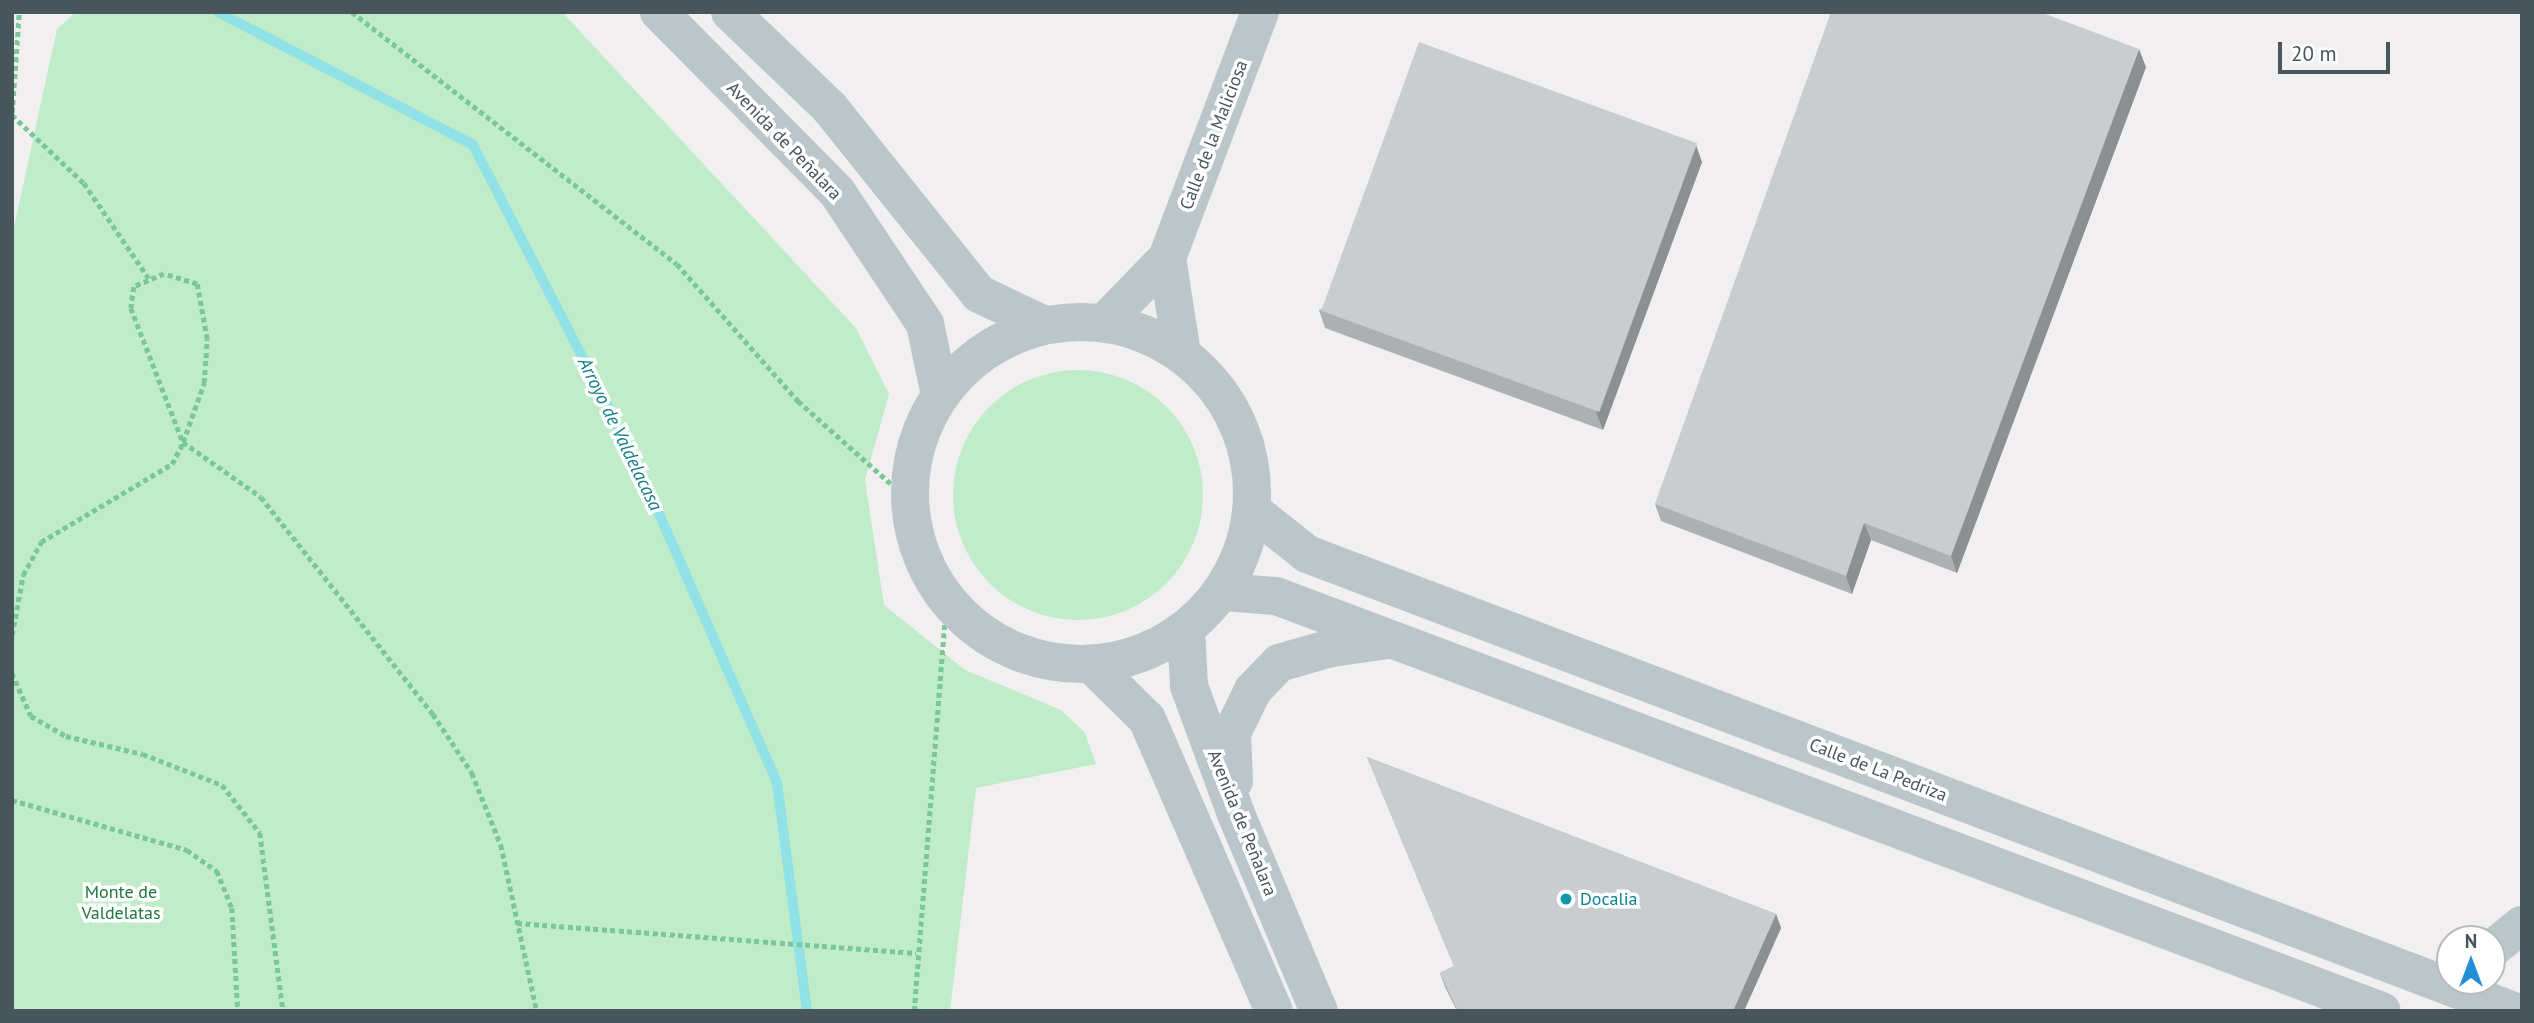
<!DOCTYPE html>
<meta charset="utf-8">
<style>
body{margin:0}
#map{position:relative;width:2534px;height:1023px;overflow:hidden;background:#f1efef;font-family:"PT Sans",sans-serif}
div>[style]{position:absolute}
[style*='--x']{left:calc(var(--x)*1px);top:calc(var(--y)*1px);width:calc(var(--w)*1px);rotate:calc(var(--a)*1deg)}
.green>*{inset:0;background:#c0ecca}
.round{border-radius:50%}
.stream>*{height:10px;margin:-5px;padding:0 5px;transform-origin:5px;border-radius:5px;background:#90e2e6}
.path>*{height:4.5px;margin-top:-2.25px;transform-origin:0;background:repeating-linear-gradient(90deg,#7ac895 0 5px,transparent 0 8.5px)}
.minor>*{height:38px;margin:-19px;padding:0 19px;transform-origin:19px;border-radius:19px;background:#bbc6cb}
.minor>.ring{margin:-19px;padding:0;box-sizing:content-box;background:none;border:38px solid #bbc6cb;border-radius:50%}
.wall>*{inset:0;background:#adb0b3}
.shaded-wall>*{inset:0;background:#8d9092}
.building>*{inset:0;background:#c9cdd0;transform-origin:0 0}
.dots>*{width:19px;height:19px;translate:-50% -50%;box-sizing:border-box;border:4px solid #fff;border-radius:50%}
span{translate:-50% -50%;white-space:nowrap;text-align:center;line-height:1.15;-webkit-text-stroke:7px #fff;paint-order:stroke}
.street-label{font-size:18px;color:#48555b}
.park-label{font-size:18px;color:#1d783c}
.culture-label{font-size:18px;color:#0d838f}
.left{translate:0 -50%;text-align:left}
.water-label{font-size:19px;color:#147f84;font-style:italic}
.frame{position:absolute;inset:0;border:14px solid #48555b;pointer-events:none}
.north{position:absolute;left:2436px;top:925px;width:70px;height:70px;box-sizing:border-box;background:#fff;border:2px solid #b6bbbd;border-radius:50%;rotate:0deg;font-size:19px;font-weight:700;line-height:28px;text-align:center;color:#48555b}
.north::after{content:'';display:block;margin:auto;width:24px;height:32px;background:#248ed6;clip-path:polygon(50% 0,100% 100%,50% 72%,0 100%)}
.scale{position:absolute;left:2278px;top:42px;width:112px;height:32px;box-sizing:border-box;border:4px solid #48555b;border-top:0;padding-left:9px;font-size:21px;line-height:24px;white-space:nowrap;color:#48555b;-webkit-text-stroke:5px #fff;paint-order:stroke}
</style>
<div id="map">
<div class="green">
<div style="clip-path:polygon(76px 12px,562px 12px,856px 328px,889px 394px,865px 480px,884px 605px,965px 670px,1061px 710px,1085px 733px,1096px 764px,976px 788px,950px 1011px,12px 1011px,12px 236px,57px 29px)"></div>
<div class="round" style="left:953px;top:370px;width:250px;height:250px"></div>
</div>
<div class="stream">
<div style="--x:218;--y:12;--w:288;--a:27.5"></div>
<div style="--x:473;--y:145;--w:353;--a:62.7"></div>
<div style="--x:635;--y:459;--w:354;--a:66.3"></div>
<div style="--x:777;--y:783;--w:230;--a:82.5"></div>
</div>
<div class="path">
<div style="--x:352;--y:12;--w:411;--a:37.8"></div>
<div style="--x:677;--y:264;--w:183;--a:48.5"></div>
<div style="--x:798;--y:401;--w:147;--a:41.7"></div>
<div style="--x:12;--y:113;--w:101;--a:-86"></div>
<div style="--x:12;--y:115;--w:99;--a:43.4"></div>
<div style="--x:84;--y:183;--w:117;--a:55.8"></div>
<div style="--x:12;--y:635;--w:61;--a:-79.6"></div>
<div style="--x:23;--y:575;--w:38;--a:-61"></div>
<div style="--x:41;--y:542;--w:152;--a:-30.8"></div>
<div style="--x:172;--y:464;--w:25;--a:-63"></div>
<div style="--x:183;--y:442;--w:63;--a:-70.4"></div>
<div style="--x:204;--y:383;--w:44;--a:-86.1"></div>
<div style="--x:207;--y:339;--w:56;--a:-100.3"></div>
<div style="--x:197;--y:284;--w:34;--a:-163"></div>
<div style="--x:164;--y:274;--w:33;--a:157"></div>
<div style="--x:134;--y:287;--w:21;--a:98"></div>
<div style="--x:131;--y:308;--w:144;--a:68.8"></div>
<div style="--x:183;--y:442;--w:95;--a:35.2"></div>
<div style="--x:261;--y:497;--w:277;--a:51.6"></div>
<div style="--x:433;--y:714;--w:71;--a:56.5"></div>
<div style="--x:472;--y:773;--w:78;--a:68.1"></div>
<div style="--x:501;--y:845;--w:170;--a:77.8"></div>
<div style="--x:12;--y:673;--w:47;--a:66.2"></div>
<div style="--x:31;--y:716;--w:40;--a:29.7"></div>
<div style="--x:66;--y:736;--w:79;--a:13.2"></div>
<div style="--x:143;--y:754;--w:85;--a:21.4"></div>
<div style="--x:222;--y:785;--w:61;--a:51.6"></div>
<div style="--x:260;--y:833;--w:179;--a:82.6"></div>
<div style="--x:12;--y:800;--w:182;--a:15.9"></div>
<div style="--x:187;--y:850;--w:37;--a:35"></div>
<div style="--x:217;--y:871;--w:40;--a:68"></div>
<div style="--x:232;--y:908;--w:103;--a:86.7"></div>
<div style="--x:517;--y:923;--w:400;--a:4.3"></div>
<div style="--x:914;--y:1011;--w:411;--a:-85.5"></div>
</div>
<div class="minor">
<div style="--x:659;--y:12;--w:253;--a:45.3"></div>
<div style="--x:837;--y:192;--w:159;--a:56.3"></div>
<div style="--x:925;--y:324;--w:73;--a:78.1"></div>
<div style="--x:730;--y:12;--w:139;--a:43.8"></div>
<div style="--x:830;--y:108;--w:238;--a:51.3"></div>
<div style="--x:979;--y:294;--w:73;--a:25.2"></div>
<div style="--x:1167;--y:258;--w:97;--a:81.1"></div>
<div class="ring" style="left:910px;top:322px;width:304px;height:304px"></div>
<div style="--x:1104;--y:323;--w:91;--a:-45.9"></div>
<div style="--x:1167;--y:258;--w:263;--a:-69.3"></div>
<div style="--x:1253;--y:511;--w:69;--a:38.5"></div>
<div style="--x:1307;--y:554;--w:1291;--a:20.74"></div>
<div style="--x:1223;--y:592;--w:53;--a:4.3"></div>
<div style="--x:1276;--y:596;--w:1181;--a:20.57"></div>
<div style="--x:1186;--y:630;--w:56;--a:86.9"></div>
<div style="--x:1189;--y:686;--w:136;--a:69.8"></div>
<div style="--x:1236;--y:814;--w:214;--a:67.2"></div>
<div style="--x:1092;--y:665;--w:77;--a:44.5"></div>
<div style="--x:1147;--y:719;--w:318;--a:66.5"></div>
<div style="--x:1234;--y:781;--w:48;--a:-92.4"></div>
<div style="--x:1232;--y:733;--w:48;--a:-64"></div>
<div style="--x:1253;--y:690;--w:37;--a:-46"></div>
<div style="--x:1279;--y:663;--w:54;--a:-16.1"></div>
<div style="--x:1331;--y:648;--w:58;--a:-8"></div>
<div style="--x:2492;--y:949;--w:38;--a:-39"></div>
</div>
<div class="wall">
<div style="clip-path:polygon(2146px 67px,1957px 573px,1871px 540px,1852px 594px,1661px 521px,1655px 504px)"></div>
<div style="clip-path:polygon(1702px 162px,1603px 430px,1325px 328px,1319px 310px)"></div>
<div style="clip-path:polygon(1367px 757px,1776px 914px,1781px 928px,1744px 1011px,1457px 1011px,1445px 987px,1440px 973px,1454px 966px)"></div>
</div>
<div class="shaded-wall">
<div style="clip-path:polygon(2139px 49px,2146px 67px,1957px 573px,1951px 556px)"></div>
<div style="clip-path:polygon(1696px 145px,1702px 162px,1603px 430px,1596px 412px)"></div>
<div style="clip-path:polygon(1864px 523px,1871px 540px,1852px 594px,1846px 576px)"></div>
<div style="clip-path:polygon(1776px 914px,1781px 928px,1744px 1011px,1733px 1011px)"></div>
</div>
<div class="building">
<div style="clip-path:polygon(1831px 12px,2040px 12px,2139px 49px,1951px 556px,1864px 523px,1846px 576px,1655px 504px)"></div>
<div style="left:1419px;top:42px;width:296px;height:286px;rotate:20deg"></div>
<div style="clip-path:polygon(1367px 757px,1776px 914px,1733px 1011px,1458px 1011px,1440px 973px,1454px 966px)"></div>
</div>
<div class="dots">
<div style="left:1566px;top:899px;background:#0f9aa8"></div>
</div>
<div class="street-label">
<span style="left:1214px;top:135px;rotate:-69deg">Calle de la Maliciosa</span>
<span style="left:784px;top:141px;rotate:46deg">Avenida de Peñalara</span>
<span style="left:1878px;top:770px;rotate:21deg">Calle de La Pedriza</span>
<span style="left:1242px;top:823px;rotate:68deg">Avenida de Peñalara</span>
</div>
<div class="park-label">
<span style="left:121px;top:903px">Monte de<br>Valdelatas</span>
</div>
<div class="culture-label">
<span class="left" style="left:1580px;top:899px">Docalia</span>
</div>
<div class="water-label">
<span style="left:620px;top:434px;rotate:64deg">Arroyo de Valdelacasa</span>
</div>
<div class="frame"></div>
<div class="north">N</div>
<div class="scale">20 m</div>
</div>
